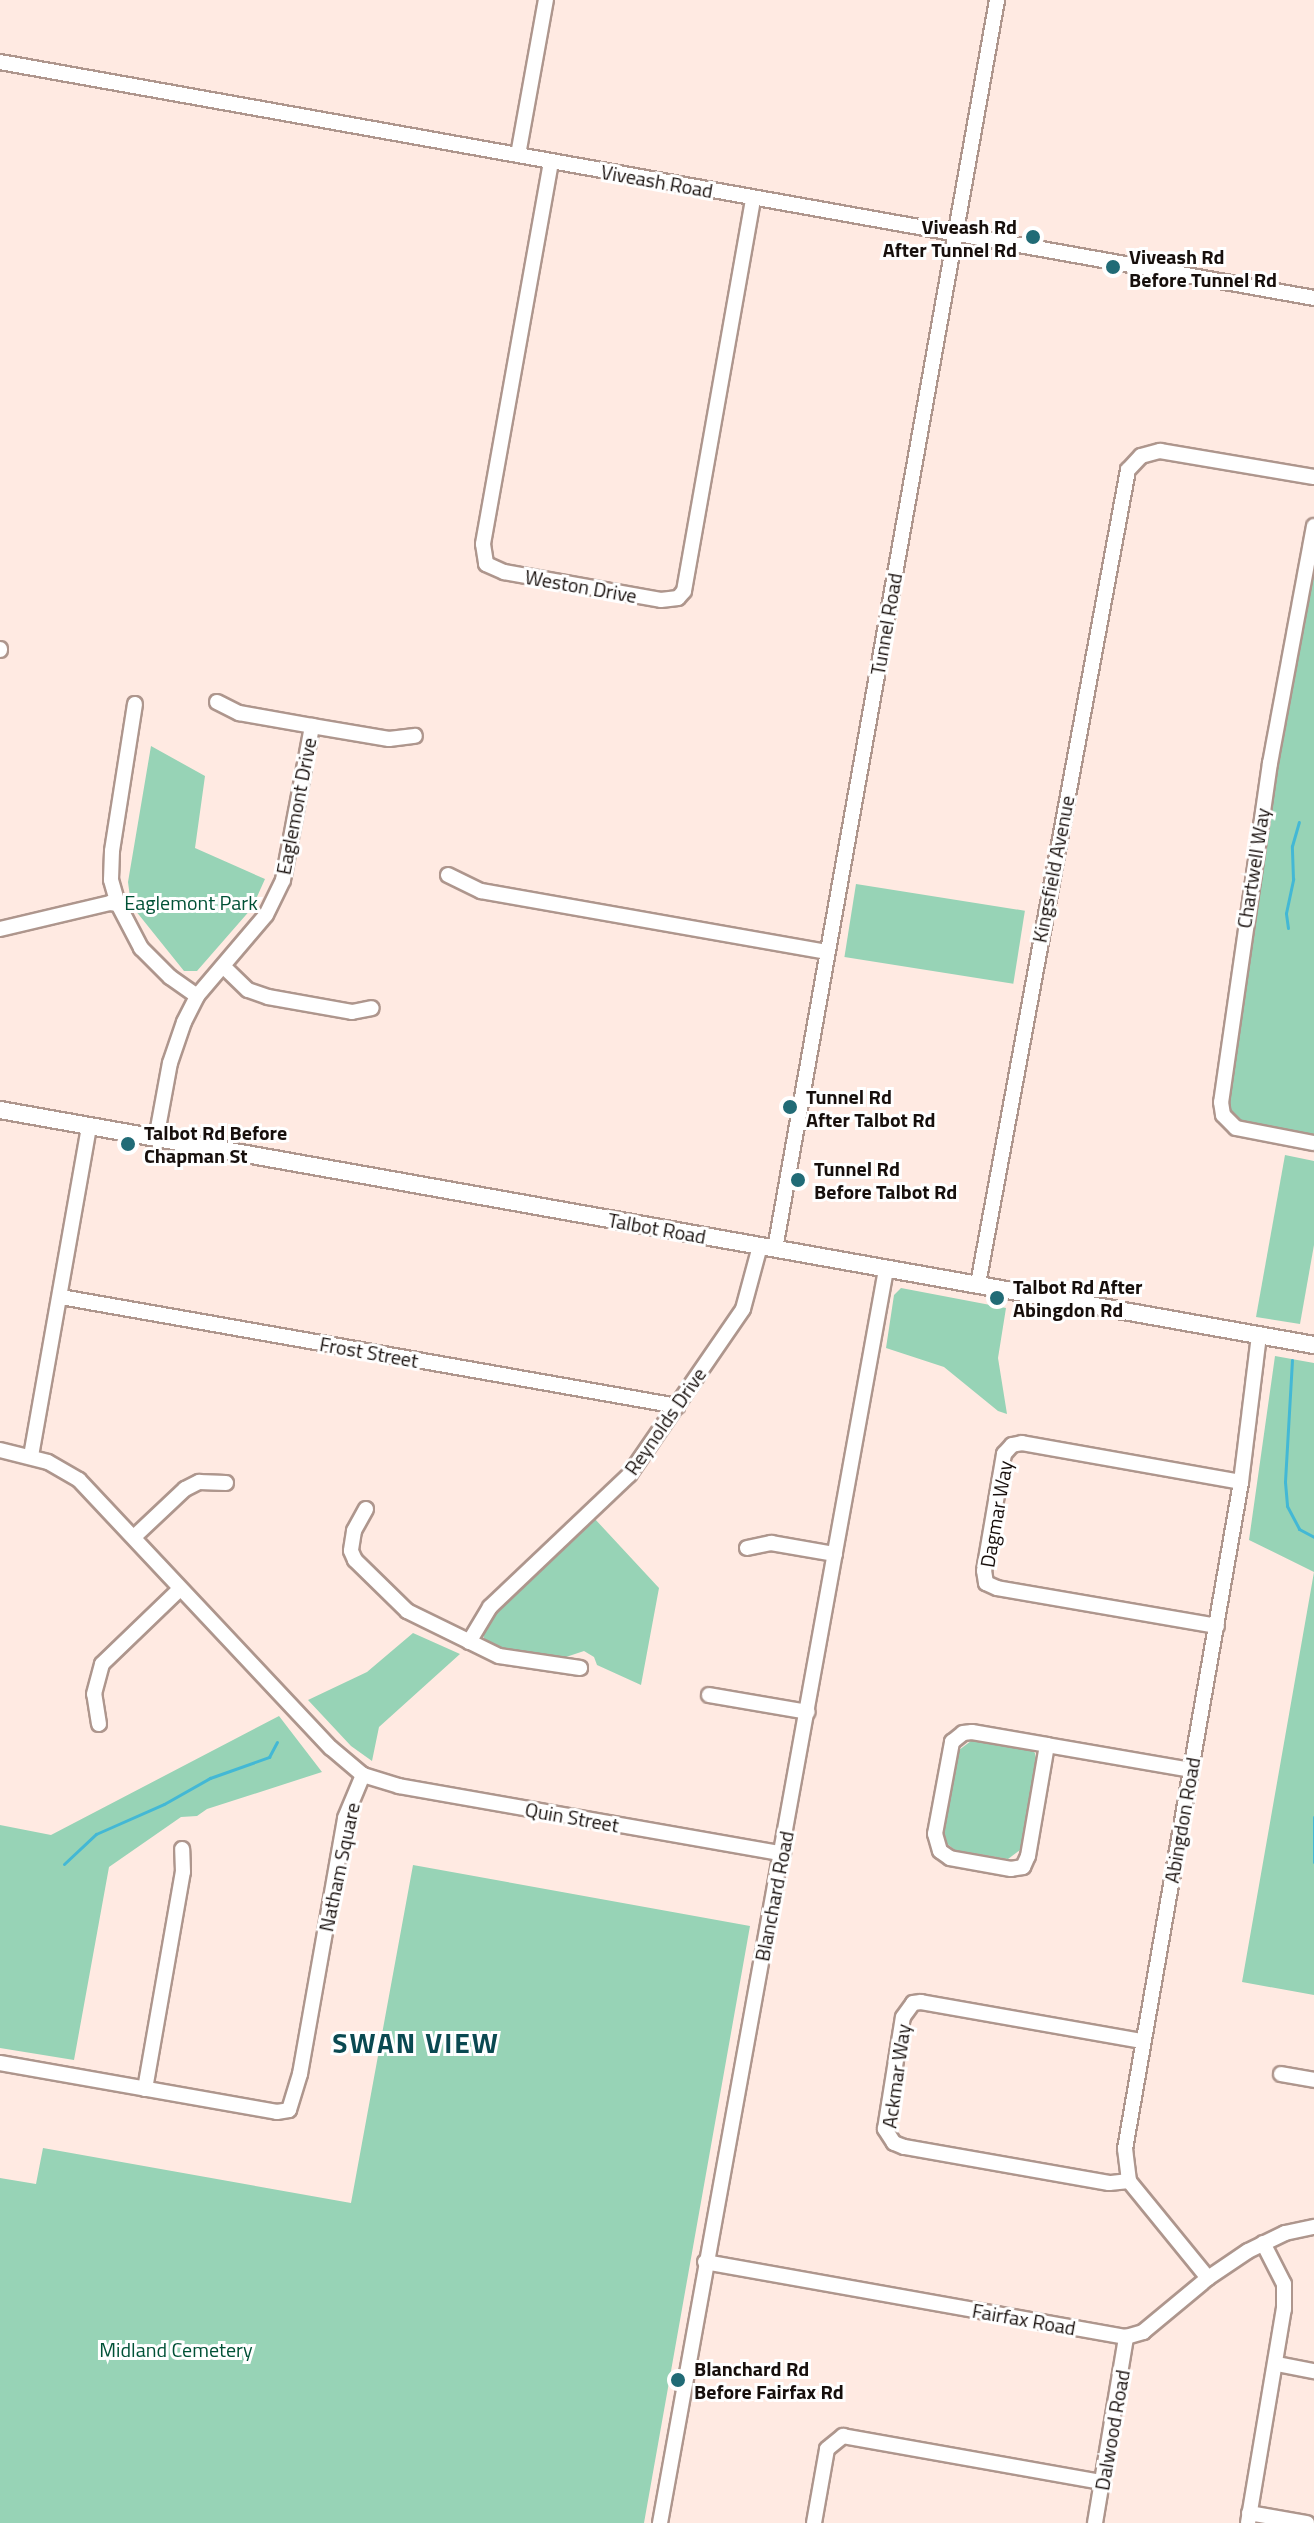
<!DOCTYPE html>
<style>
body{margin:0}
#map{position:relative;width:1314px;height:2523px;overflow:hidden;background:#ffeae2;font-family:"Titillium Web",sans-serif}
div>[style]{position:absolute}
[style*='--x']{left:calc(var(--x)*1px);top:calc(var(--y)*1px);width:calc(var(--w)*1px);rotate:calc(var(--a)*1deg)}
.green>*{inset:0;background:#97d3b6;transform-origin:0 0}
.stream>*{height:3px;margin:-1.5px;padding:0 1.5px;transform-origin:1.5px;border-radius:1.5px;background:#43b8d5}
.roads{filter:drop-shadow(2px 0 #ae968d) drop-shadow(-2px 0 #ae968d) drop-shadow(0 2px #ae968d) drop-shadow(0 -2px #ae968d)}
.minor>*{height:14px;margin:-7px;padding:0 7px;transform-origin:7px;border-radius:7px;background:#fff}
.major>*{height:16px;margin:-8px;padding:0 8px;transform-origin:8px;border-radius:8px;background:#fff}
.dots>*{width:22px;height:22px;translate:-50% -50%;box-sizing:border-box;border:4px solid #fff;border-radius:50%}
span{translate:-50% -50%;white-space:nowrap;text-align:center;line-height:1.15;-webkit-text-stroke:6px #fff;paint-order:stroke}
.street-label{font-size:20px;color:#170f0c}
.poi-label{font-size:20px;color:#170f0c;font-weight:700}
.right{translate:-100% -50%;text-align:right}
.left{translate:0 -50%;text-align:left}
.park-label{font-size:20px;color:#005136}
.district-label{font-size:28px;color:#0a4951;font-weight:700;letter-spacing:2px}
</style>
<div id="map">
<div class="green">
<div style="clip-path:polygon(1314px 516px,1314px 1137px,1239px 1122px,1227px 1106px,1267px 775px)"></div>
<div style="clip-path:polygon(151px 746px,205px 776px,195px 848px,265px 879px,252px 908px,197px 971px,184px 971px,131px 905px,128px 882px)"></div>
<div style="left:856px;top:884px;width:171px;height:74px;rotate:9deg"></div>
<div style="clip-path:polygon(1285px 1155px,1314px 1161px,1314px 1245px,1300px 1324px,1256px 1317px)"></div>
<div style="clip-path:polygon(901px 1288px,1006px 1308px,998px 1358px,1007px 1414px,998px 1411px,944px 1367px,886px 1348px,894px 1295px)"></div>
<div style="clip-path:polygon(1275px 1356px,1314px 1363px,1314px 1995px,1242px 1982px,1314px 1572px,1249px 1540px)"></div>
<div style="clip-path:polygon(594px 1518px,659px 1588px,641px 1685px,597px 1665px,594px 1657px,584px 1651px,560px 1659px,509px 1652px,487px 1645px,483px 1635px,493px 1611px)"></div>
<div style="clip-path:polygon(413px 1633px,460px 1654px,379px 1727px,372px 1761px,351px 1746px,308px 1700px,367px 1672px)"></div>
<div style="clip-path:polygon(279px 1716px,322px 1772px,207px 1809px,197px 1816px,181px 1817px,109px 1867px,74px 2060px,0 2048px,0 1825px,51px 1835px)"></div>
<div style="clip-path:polygon(975px 1738px,1028px 1747px,1035px 1753px,1037px 1765px,1020px 1850px,1008px 1859px,955px 1850px,946px 1843px,944px 1833px,959px 1750px)"></div>
<div style="clip-path:polygon(413px 1865px,750px 1926px,644px 2523px,0 2523px,0 2178px,36px 2184px,43px 2148px,351px 2203px)"></div>
</div>
<div class="stream">
<div style="--x:1288;--y:928;--w:15;--a:-98"></div>
<div style="--x:1286;--y:913;--w:35;--a:-78"></div>
<div style="--x:1293;--y:879;--w:33;--a:-92"></div>
<div style="--x:1292;--y:846;--w:25;--a:-74"></div>
<div style="--x:1292;--y:1360;--w:122;--a:93.3"></div>
<div style="--x:1285;--y:1482;--w:24;--a:85"></div>
<div style="--x:1287;--y:1506;--w:26;--a:62"></div>
<div style="--x:1299;--y:1529;--w:17;--a:28"></div>
<div style="--x:1314;--y:1817;--w:45;--a:90"></div>
<div style="--x:64;--y:1864;--w:44;--a:-43.2"></div>
<div style="--x:96;--y:1834;--w:74;--a:-23.8"></div>
<div style="--x:164;--y:1804;--w:53;--a:-29.5"></div>
<div style="--x:210;--y:1778;--w:63;--a:-19.6"></div>
<div style="--x:269;--y:1757;--w:17;--a:-62"></div>
</div>
<div class="roads">
<div class="minor">
<div style="--x:0;--y:62;--w:1335;--a:10.18"></div>
<div style="--x:518;--y:155;--w:158;--a:-79.8"></div>
<div style="--x:551;--y:162;--w:388;--a:100.1"></div>
<div style="--x:483;--y:544;--w:20;--a:81"></div>
<div style="--x:486;--y:564;--w:20;--a:24"></div>
<div style="--x:504;--y:572;--w:159;--a:10.1"></div>
<div style="--x:661;--y:600;--w:17;--a:-7"></div>
<div style="--x:678;--y:598;--w:9;--a:-49"></div>
<div style="--x:684;--y:591;--w:399;--a:-80"></div>
<div style="--x:1314;--y:526;--w:241;--a:100.5"></div>
<div style="--x:1270;--y:763;--w:343;--a:98.2"></div>
<div style="--x:1221;--y:1102;--w:13;--a:81"></div>
<div style="--x:1223;--y:1115;--w:18;--a:45"></div>
<div style="--x:1236;--y:1128;--w:79;--a:10.9"></div>
<div style="--x:0;--y:650;--w:1;--a:-90"></div>
<div style="--x:217;--y:702;--w:25;--a:27"></div>
<div style="--x:239;--y:713;--w:74;--a:10.1"></div>
<div style="--x:312;--y:726;--w:78;--a:9.6"></div>
<div style="--x:389;--y:739;--w:26;--a:-7"></div>
<div style="--x:135;--y:704;--w:149;--a:98.9"></div>
<div style="--x:112;--y:851;--w:29;--a:92"></div>
<div style="--x:111;--y:880;--w:25;--a:74"></div>
<div style="--x:118;--y:904;--w:50;--a:62.4"></div>
<div style="--x:141;--y:948;--w:41;--a:45"></div>
<div style="--x:170;--y:977;--w:33;--a:35"></div>
<div style="--x:448;--y:875;--w:37;--a:26"></div>
<div style="--x:481;--y:891;--w:352;--a:10"></div>
<div style="--x:0;--y:929;--w:113;--a:-13.3"></div>
<div style="--x:110;--y:903;--w:8;--a:7"></div>
<div style="--x:224;--y:967;--w:33;--a:44"></div>
<div style="--x:248;--y:990;--w:21;--a:19"></div>
<div style="--x:268;--y:997;--w:85;--a:10.1"></div>
<div style="--x:352;--y:1012;--w:20;--a:-11"></div>
<div style="--x:156;--y:1139;--w:77;--a:-79.6"></div>
<div style="--x:170;--y:1063;--w:43;--a:-71.1"></div>
<div style="--x:184;--y:1022;--w:29;--a:-63"></div>
<div style="--x:197;--y:996;--w:106;--a:-49.6"></div>
<div style="--x:266;--y:915;--w:39;--a:-64"></div>
<div style="--x:283;--y:880;--w:157;--a:-79.3"></div>
<div style="--x:775;--y:1249;--w:1269;--a:-79.92"></div>
<div style="--x:978;--y:1284;--w:828;--a:-79.56"></div>
<div style="--x:1128;--y:470;--w:19;--a:-47"></div>
<div style="--x:1141;--y:456;--w:20;--a:-15"></div>
<div style="--x:1160;--y:451;--w:156;--a:9.6"></div>
<div style="--x:61;--y:1297;--w:626;--a:10.03"></div>
<div style="--x:0;--y:1450;--w:49;--a:14"></div>
<div style="--x:48;--y:1462;--w:36;--a:30"></div>
<div style="--x:79;--y:1480;--w:368;--a:46.8"></div>
<div style="--x:331;--y:1748;--w:42;--a:40.2"></div>
<div style="--x:363;--y:1775;--w:38;--a:17"></div>
<div style="--x:399;--y:1786;--w:390;--a:10"></div>
<div style="--x:31;--y:1456;--w:335;--a:-80"></div>
<div style="--x:366;--y:1509;--w:25;--a:119"></div>
<div style="--x:354;--y:1531;--w:20;--a:99"></div>
<div style="--x:351;--y:1551;--w:10;--a:66"></div>
<div style="--x:355;--y:1560;--w:73;--a:44.4"></div>
<div style="--x:407;--y:1611;--w:102;--a:26.1"></div>
<div style="--x:499;--y:1656;--w:82;--a:8.4"></div>
<div style="--x:134;--y:1537;--w:70;--a:-43.3"></div>
<div style="--x:185;--y:1489;--w:16;--a:-27"></div>
<div style="--x:199;--y:1482;--w:27;--a:2"></div>
<div style="--x:747;--y:1548;--w:25;--a:-12"></div>
<div style="--x:771;--y:1543;--w:65;--a:9.8"></div>
<div style="--x:1217;--y:1626;--w:223;--a:-170.2"></div>
<div style="--x:997;--y:1588;--w:12;--a:-156"></div>
<div style="--x:986;--y:1583;--w:12;--a:-99"></div>
<div style="--x:984;--y:1571;--w:119;--a:-80.3"></div>
<div style="--x:1004;--y:1454;--w:12;--a:-48"></div>
<div style="--x:1012;--y:1445;--w:10;--a:-11"></div>
<div style="--x:1022;--y:1443;--w:222;--a:10.1"></div>
<div style="--x:469;--y:1642;--w:41;--a:-59"></div>
<div style="--x:490;--y:1607;--w:192;--a:-43.5"></div>
<div style="--x:629;--y:1475;--w:201;--a:-55.5"></div>
<div style="--x:743;--y:1309;--w:65;--a:-74.9"></div>
<div style="--x:709;--y:1695;--w:100;--a:9.7"></div>
<div style="--x:99;--y:1724;--w:30;--a:-99"></div>
<div style="--x:94;--y:1694;--w:31;--a:-75"></div>
<div style="--x:102;--y:1664;--w:107;--a:-43.9"></div>
<div style="--x:1047;--y:1745;--w:113;--a:99.7"></div>
<div style="--x:1028;--y:1856;--w:12;--a:114"></div>
<div style="--x:1023;--y:1867;--w:12;--a:171"></div>
<div style="--x:1011;--y:1869;--w:62;--a:-169.8"></div>
<div style="--x:950;--y:1858;--w:12;--a:-145"></div>
<div style="--x:940;--y:1851;--w:18;--a:-106"></div>
<div style="--x:935;--y:1834;--w:94;--a:-79.5"></div>
<div style="--x:952;--y:1742;--w:14;--a:-39"></div>
<div style="--x:963;--y:1733;--w:9;--a:-6"></div>
<div style="--x:972;--y:1732;--w:76;--a:9.8"></div>
<div style="--x:1047;--y:1745;--w:146;--a:9.8"></div>
<div style="--x:0;--y:2063;--w:281;--a:10"></div>
<div style="--x:277;--y:2112;--w:12;--a:-9"></div>
<div style="--x:289;--y:2110;--w:38;--a:-73"></div>
<div style="--x:300;--y:2074;--w:260;--a:-80"></div>
<div style="--x:345;--y:1818;--w:47;--a:-67.3"></div>
<div style="--x:1281;--y:2074;--w:34;--a:10"></div>
<div style="--x:145;--y:2089;--w:220;--a:-80.1"></div>
<div style="--x:183;--y:1872;--w:23;--a:-92"></div>
<div style="--x:1129;--y:2181;--w:20;--a:174"></div>
<div style="--x:1109;--y:2183;--w:208;--a:-170"></div>
<div style="--x:904;--y:2147;--w:11;--a:-158"></div>
<div style="--x:894;--y:2143;--w:17;--a:-123"></div>
<div style="--x:885;--y:2129;--w:113;--a:-80.9"></div>
<div style="--x:903;--y:2017;--w:17;--a:-54"></div>
<div style="--x:913;--y:2003;--w:8;--a:-7"></div>
<div style="--x:921;--y:2002;--w:225;--a:10"></div>
<div style="--x:705;--y:2262;--w:428;--a:10.1"></div>
<div style="--x:1126;--y:2337;--w:18;--a:-16"></div>
<div style="--x:1143;--y:2332;--w:85;--a:-39.7"></div>
<div style="--x:1208;--y:2278;--w:48;--a:-34"></div>
<div style="--x:1248;--y:2251;--w:41;--a:-25.9"></div>
<div style="--x:1285;--y:2233;--w:30;--a:-12"></div>
<div style="--x:1208;--y:2278;--w:125;--a:-129.2"></div>
<div style="--x:1129;--y:2181;--w:32;--a:-97"></div>
<div style="--x:1125;--y:2149;--w:677;--a:-80.13"></div>
<div style="--x:1241;--y:1482;--w:148;--a:-83"></div>
<div style="--x:1277;--y:2364;--w:38;--a:11"></div>
<div style="--x:1249;--y:2513;--w:59;--a:9.8"></div>
<div style="--x:660;--y:2523;--w:1274;--a:-79.78"></div>
<div style="--x:814;--y:2523;--w:75;--a:-80"></div>
<div style="--x:827;--y:2449;--w:21;--a:-39"></div>
<div style="--x:843;--y:2436;--w:263;--a:10.1"></div>
<div style="--x:1095;--y:2523;--w:189;--a:-80.5"></div>
<div style="--x:1248;--y:2523;--w:217;--a:-80.5"></div>
<div style="--x:1284;--y:2309;--w:25;--a:-90"></div>
<div style="--x:1284;--y:2284;--w:46;--a:-117.1"></div>
</div>
<div class="major">
<div style="--x:0;--y:1110;--w:1335;--a:10.14"></div>
</div>
</div>
<div class="dots">
<div style="left:1033px;top:237px;background:#216b76"></div>
<div style="left:1113px;top:267px;background:#216b76"></div>
<div style="left:790px;top:1107px;background:#216b76"></div>
<div style="left:128px;top:1144px;background:#216b76"></div>
<div style="left:798px;top:1180px;background:#216b76"></div>
<div style="left:997px;top:1298px;background:#216b76"></div>
<div style="left:678px;top:2380px;background:#216b76"></div>
</div>
<div class="street-label">
<span style="left:657px;top:181px;rotate:10deg">Viveash Road</span>
<span style="left:581px;top:586px;rotate:10deg">Weston Drive</span>
<span style="left:886px;top:624px;rotate:-80deg">Tunnel Road</span>
<span style="left:296px;top:806px;rotate:-79deg">Eaglemont Drive</span>
<span style="left:1253px;top:868px;rotate:-81deg">Chartwell Way</span>
<span style="left:1053px;top:869px;rotate:-79deg">Kingsfield Avenue</span>
<span style="left:657px;top:1228px;rotate:10deg">Talbot Road</span>
<span style="left:369px;top:1352px;rotate:10deg">Frost Street</span>
<span style="left:665px;top:1421px;rotate:-55deg">Reynolds Drive</span>
<span style="left:996px;top:1514px;rotate:-80deg">Dagmar Way</span>
<span style="left:572px;top:1817px;rotate:10deg">Quin Street</span>
<span style="left:1182px;top:1820px;rotate:-80deg">Abingdon Road</span>
<span style="left:339px;top:1867px;rotate:-78deg">Natham Square</span>
<span style="left:774px;top:1896px;rotate:-79deg">Blanchard Road</span>
<span style="left:896px;top:2076px;rotate:-82deg">Ackmar Way</span>
<span style="left:1024px;top:2319px;rotate:10deg">Fairfax Road</span>
<span style="left:1112px;top:2430px;rotate:-80deg">Dalwood Road</span>
</div>
<div class="poi-label">
<span class="right" style="left:1017px;top:238px">Viveash Rd<br>After Tunnel Rd</span>
<span class="left" style="left:1129px;top:268px">Viveash Rd<br>Before Tunnel Rd</span>
<span class="left" style="left:806px;top:1108px">Tunnel Rd<br>After Talbot Rd</span>
<span class="left" style="left:144px;top:1144px">Talbot Rd Before<br>Chapman St</span>
<span class="left" style="left:814px;top:1180px">Tunnel Rd<br>Before Talbot Rd</span>
<span class="left" style="left:1013px;top:1298px">Talbot Rd After<br>Abingdon Rd</span>
<span class="left" style="left:694px;top:2380px">Blanchard Rd<br>Before Fairfax Rd</span>
</div>
<div class="park-label">
<span style="left:191px;top:902px">Eaglemont Park</span>
<span style="left:176px;top:2349px">Midland Cemetery</span>
</div>
<div class="district-label">
<span style="left:416px;top:2043px">SWAN VIEW</span>
</div>
</div>
